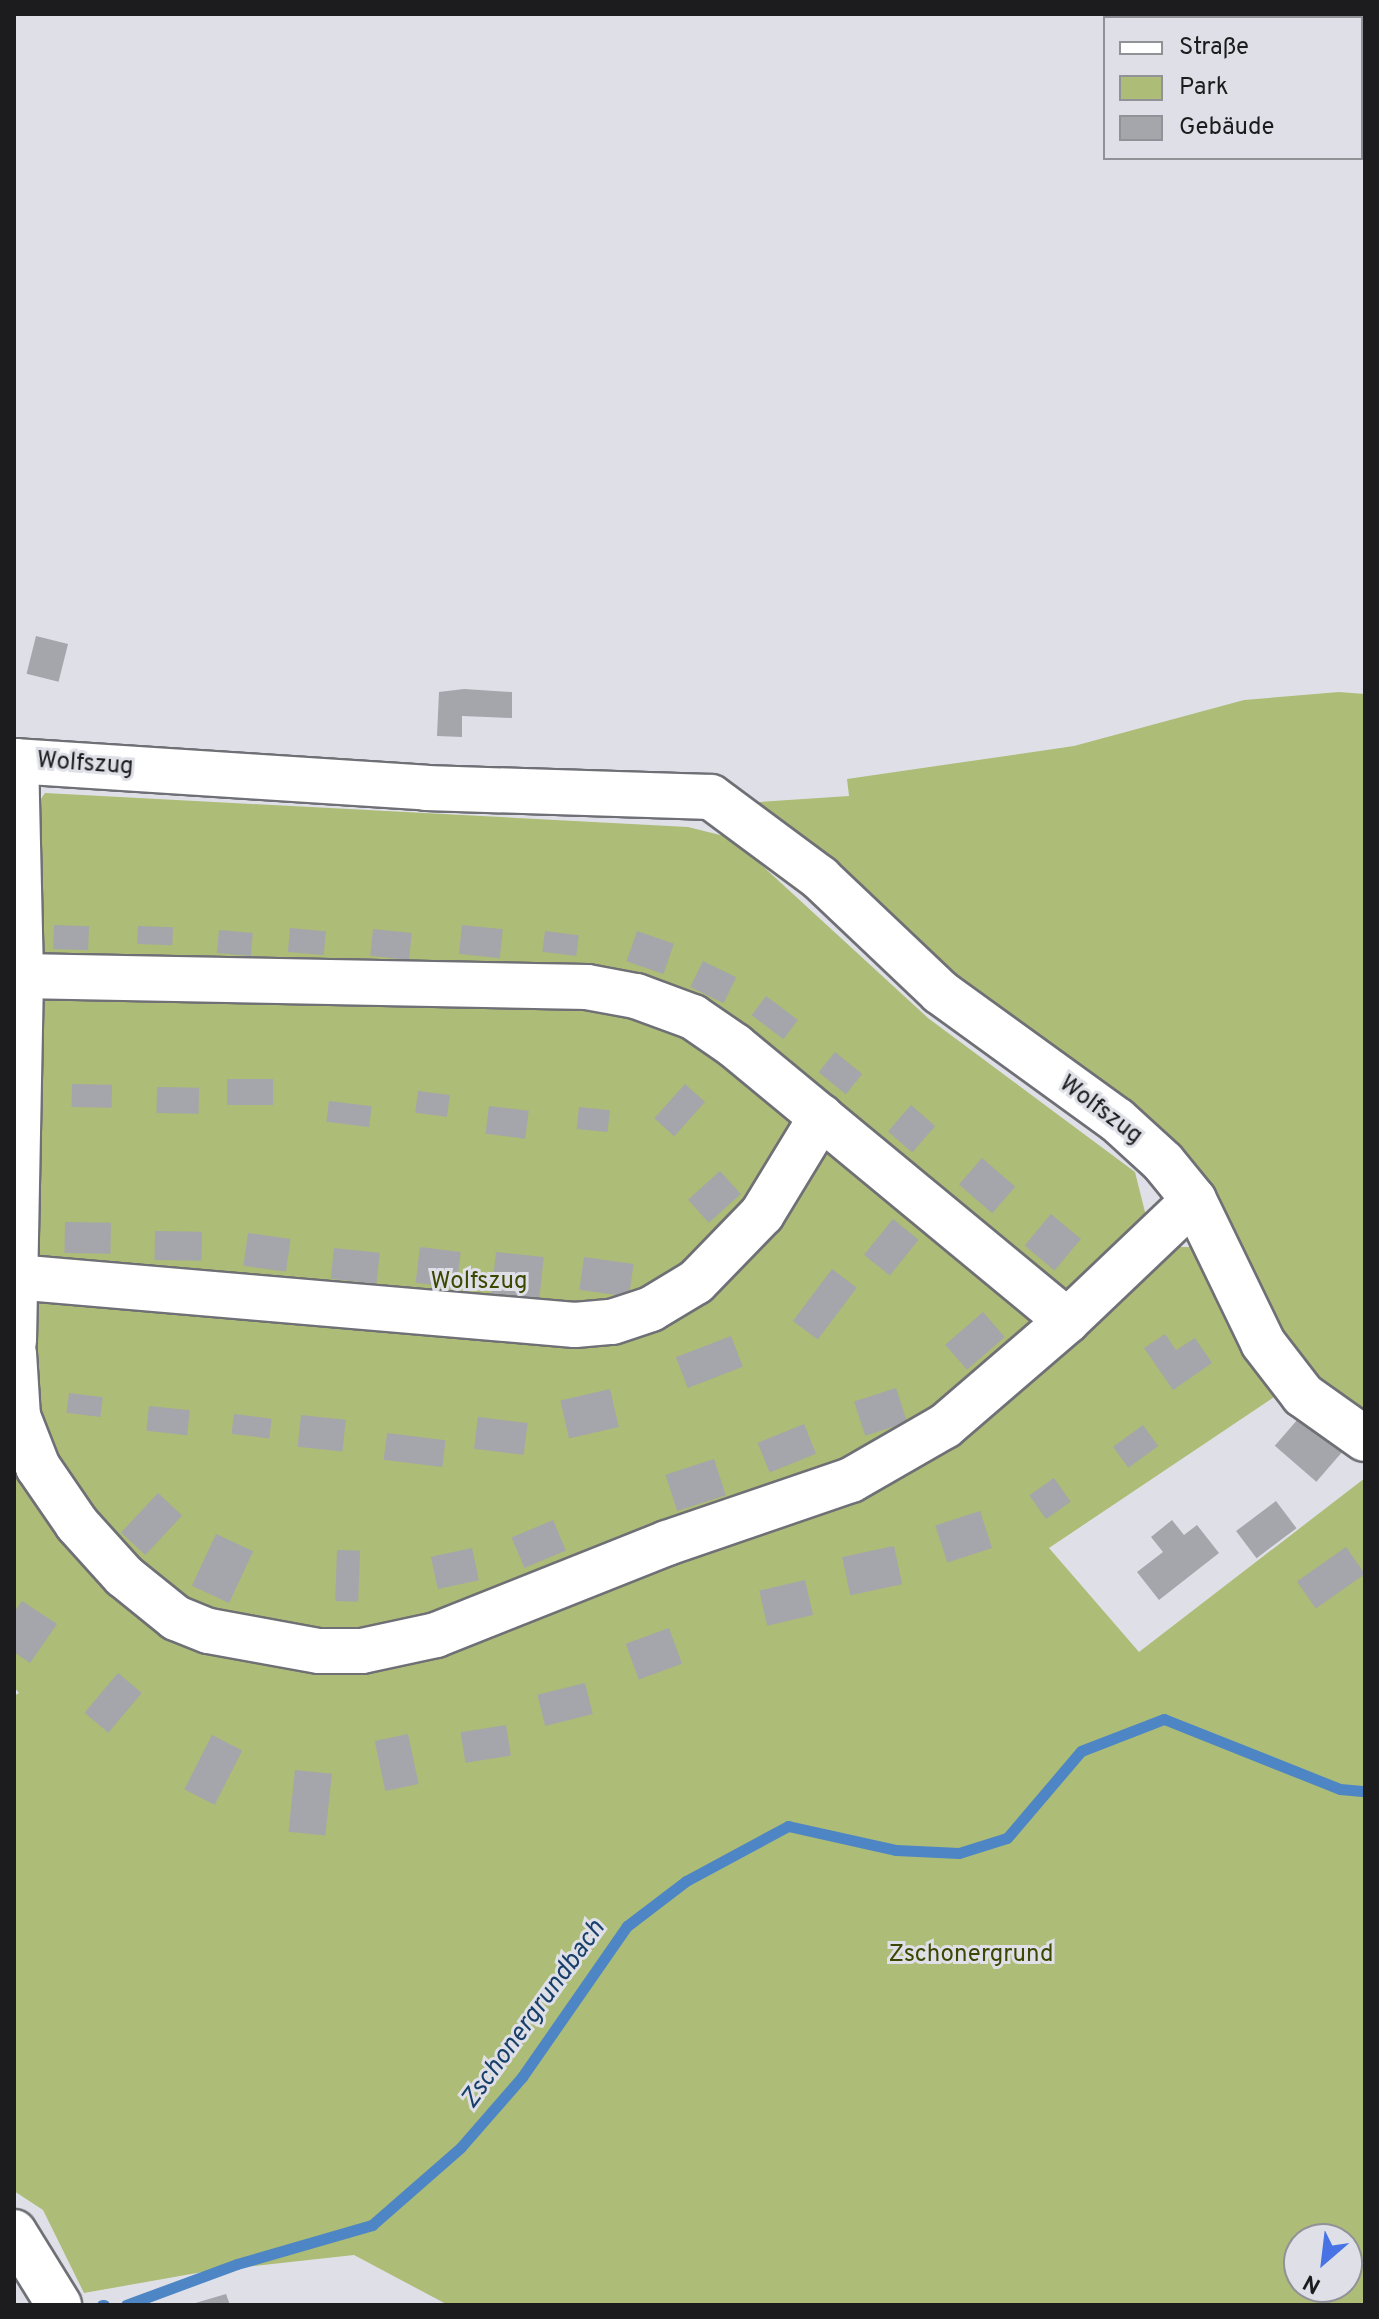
<!DOCTYPE html>
<meta charset="utf-8">
<style>
body{margin:0}
#map{position:relative;width:1379px;height:2319px;overflow:hidden;background:#dfe0e7;font-family:Overpass,sans-serif}
div>[style]{position:absolute}
[style*='--x']{left:calc(var(--x)*1px);top:calc(var(--y)*1px);width:calc(var(--w)*1px);rotate:calc(var(--a)*1deg)}
.green>*{inset:0;background:#adbc77}
.stream>*{height:11px;margin:-5.5px;padding:0 5.5px;transform-origin:5.5px;border-radius:5.5px;background:#4e86c5}
.building>*{inset:0;background:#a5a5ac;transform-origin:0 0}
.roads{filter:drop-shadow(2px 0 #6f7076) drop-shadow(-2px 0 #6f7076) drop-shadow(0 2px #6f7076) drop-shadow(0 -2px #6f7076)}
.minor>*{height:44px;margin:-22px;padding:0 22px;transform-origin:22px;border-radius:22px;background:#fff}
span{translate:-50% -50%;white-space:nowrap;text-align:center;line-height:1.15;-webkit-text-stroke:6px #dfe0e7;paint-order:stroke}
.street-label{font-size:24px;color:#1c1c1f}
.park-label{font-size:24px;color:#3d4702}
.water-label{font-size:26px;color:#183f6a;font-style:italic}
.frame{position:absolute;inset:0;border:16px solid #1c1c1f;pointer-events:none}
.legend{position:absolute;left:1103px;top:16px;width:260px;height:144px;box-sizing:border-box;background:#dfe0e7;border:2px solid #919297;margin:0;padding:10px 14px;list-style:none;font-size:24px;color:#1c1c1f}
.legend li{display:flex;align-items:center;gap:16px;height:40px}
.legend b{width:40px;border:2px solid #919297}
.north{position:absolute;left:1283px;top:2223px;width:80px;height:80px;box-sizing:border-box;background:#dfe0e7;border:2px solid #919297;border-radius:50%;rotate:208deg;font-size:22px;font-weight:700;line-height:32px;text-align:center;color:#1c1c1f}
.north::after{content:'';display:block;margin:auto;width:28px;height:36px;background:#4873e5;clip-path:polygon(50% 0,100% 100%,50% 72%,0 100%)}
</style>
<div id="map">
<div class="green">
<div style="clip-path:polygon(1339px 692px,1365px 694px,1365px 1429px,1306px 1375px,1224px 1227px,1019px 1037px,744px 803px,849px 796px,847px 779px,1074px 746px,1244px 700px)"></div>
<div style="clip-path:polygon(evenodd,45px 793px,688px 827px,732px 838px,928px 1018px,1135px 1172px,1147px 1220px,1171px 1247px,1202px 1247px,1283px 1391px,1049px 1548px,1139px 1652px,1365px 1478px,1365px 2305px,448px 2305px,354px 2255px,208px 2271px,84px 2293px,43px 2210px,14px 2191px,14px 1696px,19px 1693px,14px 1687px,14px 816px,29px 816px,45px 793px,1299px 2239px,1347px 2239px,1347px 2287px,1299px 2287px,1299px 2239px)"></div>
</div>
<div class="stream">
<div style="--x:102;--y:2305;--w:2;--a:0"></div>
<div style="--x:126;--y:2305;--w:118;--a:-20.3"></div>
<div style="--x:237;--y:2264;--w:141;--a:-16.1"></div>
<div style="--x:372;--y:2225;--w:118;--a:-41.2"></div>
<div style="--x:461;--y:2147;--w:93;--a:-48.9"></div>
<div style="--x:522;--y:2077;--w:184;--a:-55.2"></div>
<div style="--x:627;--y:1926;--w:74;--a:-37.3"></div>
<div style="--x:686;--y:1881;--w:116;--a:-28.3"></div>
<div style="--x:788;--y:1826;--w:111;--a:12.5"></div>
<div style="--x:896;--y:1850;--w:63;--a:2.7"></div>
<div style="--x:959;--y:1853;--w:50;--a:-17.4"></div>
<div style="--x:1007;--y:1838;--w:114;--a:-49.6"></div>
<div style="--x:1081;--y:1751;--w:89;--a:-21.1"></div>
<div style="--x:1164;--y:1719;--w:189;--a:21.7"></div>
<div style="--x:1340;--y:1789;--w:25;--a:5"></div>
</div>
<div class="building">
<div style="left:36px;top:636px;width:33px;height:39px;rotate:14deg"></div>
<div style="clip-path:polygon(464px 689px,512px 692px,512px 718px,462px 716px,462px 737px,437px 736px,439px 692px)"></div>
<div style="left:54px;top:925px;width:35px;height:24px;rotate:2deg"></div>
<div style="left:462px;top:925px;width:41px;height:29px;rotate:6deg"></div>
<div style="left:138px;top:926px;width:35px;height:18px;rotate:2deg"></div>
<div style="left:290px;top:928px;width:36px;height:24px;rotate:5deg"></div>
<div style="left:373px;top:929px;width:39px;height:27px;rotate:6deg"></div>
<div style="left:219px;top:930px;width:34px;height:23px;rotate:5deg"></div>
<div style="left:545px;top:931px;width:34px;height:21px;rotate:7deg"></div>
<div style="left:637px;top:931px;width:39px;height:32px;rotate:19deg"></div>
<div style="left:703px;top:961px;width:37px;height:29px;rotate:26deg"></div>
<div style="left:766px;top:996px;width:40px;height:24px;rotate:37deg"></div>
<div style="left:835px;top:1052px;width:35px;height:26px;rotate:39deg"></div>
<div style="left:227px;top:1079px;width:46px;height:26px"></div>
<div style="left:72px;top:1084px;width:40px;height:23px;rotate:1deg"></div>
<div style="left:685px;top:1084px;width:27px;height:46px;rotate:42deg"></div>
<div style="left:157px;top:1087px;width:42px;height:26px;rotate:1deg"></div>
<div style="left:418px;top:1091px;width:32px;height:22px;rotate:7deg"></div>
<div style="left:329px;top:1101px;width:43px;height:21px;rotate:7deg"></div>
<div style="left:911px;top:1105px;width:32px;height:35px;rotate:41deg"></div>
<div style="left:489px;top:1106px;width:40px;height:28px;rotate:7deg"></div>
<div style="left:579px;top:1107px;width:31px;height:22px;rotate:6deg"></div>
<div style="left:982px;top:1158px;width:44px;height:35px;rotate:41deg"></div>
<div style="left:720px;top:1171px;width:31px;height:43px;rotate:48deg"></div>
<div style="left:1051px;top:1214px;width:39px;height:41px;rotate:40deg"></div>
<div style="left:893px;top:1219px;width:33px;height:46px;rotate:39deg"></div>
<div style="left:65px;top:1222px;width:46px;height:31px;rotate:1deg"></div>
<div style="left:155px;top:1231px;width:47px;height:29px;rotate:1deg"></div>
<div style="left:248px;top:1233px;width:43px;height:33px;rotate:8deg"></div>
<div style="left:420px;top:1247px;width:41px;height:36px;rotate:7deg"></div>
<div style="left:334px;top:1248px;width:46px;height:31px;rotate:6deg"></div>
<div style="left:496px;top:1252px;width:48px;height:42px;rotate:6deg"></div>
<div style="left:584px;top:1257px;width:50px;height:33px;rotate:8deg"></div>
<div style="left:832px;top:1269px;width:31px;height:65px;rotate:37deg"></div>
<div style="left:983px;top:1312px;width:33px;height:50px;rotate:49deg"></div>
<div style="clip-path:polygon(1165px 1334px,1176px 1350px,1195px 1338px,1212px 1363px,1173px 1390px,1144px 1348px)"></div>
<div style="left:731px;top:1336px;width:33px;height:59px;rotate:69deg"></div>
<div style="left:896px;top:1388px;width:36px;height:44px;rotate:72deg"></div>
<div style="left:610px;top:1389px;width:39px;height:51px;rotate:77deg"></div>
<div style="left:69px;top:1393px;width:34px;height:20px;rotate:7deg"></div>
<div style="left:149px;top:1406px;width:41px;height:25px;rotate:6deg"></div>
<div style="left:1305px;top:1411px;width:55px;height:46px;rotate:41deg"></div>
<div style="left:234px;top:1414px;width:38px;height:20px;rotate:7deg"></div>
<div style="left:301px;top:1415px;width:45px;height:32px;rotate:6deg"></div>
<div style="left:478px;top:1417px;width:50px;height:32px;rotate:7deg"></div>
<div style="left:804px;top:1424px;width:32px;height:50px;rotate:68deg"></div>
<div style="left:1143px;top:1425px;width:26px;height:37px;rotate:54deg"></div>
<div style="left:387px;top:1433px;width:59px;height:27px;rotate:7deg"></div>
<div style="left:714px;top:1459px;width:38px;height:51px;rotate:72deg"></div>
<div style="left:1054px;top:1478px;width:29px;height:30px;rotate:55deg"></div>
<div style="left:158px;top:1493px;width:33px;height:54px;rotate:43deg"></div>
<div style="left:1276px;top:1501px;width:34px;height:50px;rotate:53deg"></div>
<div style="left:980px;top:1511px;width:39px;height:47px;rotate:72deg"></div>
<div style="left:553px;top:1520px;width:33px;height:45px;rotate:67deg"></div>
<div style="clip-path:polygon(1172px 1520px,1184px 1535px,1197px 1525px,1219px 1553px,1159px 1600px,1137px 1572px,1163px 1552px,1151px 1537px)"></div>
<div style="left:216px;top:1534px;width:41px;height:57px;rotate:25deg"></div>
<div style="left:894px;top:1546px;width:39px;height:53px;rotate:78deg"></div>
<div style="left:1346px;top:1547px;width:33px;height:60px;rotate:55deg"></div>
<div style="left:472px;top:1548px;width:33px;height:42px;rotate:78deg"></div>
<div style="left:337px;top:1550px;width:23px;height:51px;rotate:2deg"></div>
<div style="left:805px;top:1580px;width:36px;height:47px;rotate:77deg"></div>
<div style="clip-path:polygon(22px 1601px,57px 1624px,30px 1663px,14px 1652px,14px 1612px)"></div>
<div style="left:669px;top:1628px;width:38px;height:46px;rotate:70deg"></div>
<div style="left:118px;top:1673px;width:31px;height:52px;rotate:40deg"></div>
<div style="left:585px;top:1683px;width:32px;height:49px;rotate:76deg"></div>
<div style="left:506px;top:1725px;width:31px;height:46px;rotate:81deg"></div>
<div style="left:408px;top:1734px;width:51px;height:34px;rotate:78deg"></div>
<div style="left:212px;top:1735px;width:34px;height:61px;rotate:27deg"></div>
<div style="left:295px;top:1770px;width:37px;height:62px;rotate:6deg"></div>
<div style="clip-path:polygon(226px 2294px,230px 2305px,192px 2305px,192px 2304px)"></div>
</div>
<div class="roads">
<div class="minor">
<div style="--x:14;--y:761;--w:413;--a:3.7"></div>
<div style="--x:426;--y:788;--w:285;--a:1.8"></div>
<div style="--x:711;--y:797;--w:136;--a:36.6"></div>
<div style="--x:820;--y:878;--w:166;--a:43.5"></div>
<div style="--x:940;--y:992;--w:218;--a:35.9"></div>
<div style="--x:1117;--y:1120;--w:62;--a:42.4"></div>
<div style="--x:1163;--y:1162;--w:49;--a:50.8"></div>
<div style="--x:1194;--y:1200;--w:159;--a:64.2"></div>
<div style="--x:1263;--y:1343;--w:66;--a:52.4"></div>
<div style="--x:1303;--y:1395;--w:76;--a:35.4"></div>
<div style="--x:21;--y:976;--w:566;--a:1.11"></div>
<div style="--x:587;--y:987;--w:50;--a:10.4"></div>
<div style="--x:636;--y:996;--w:61;--a:20.2"></div>
<div style="--x:693;--y:1017;--w:51;--a:34.6"></div>
<div style="--x:735;--y:1046;--w:431;--a:39.6"></div>
<div style="--x:15;--y:1277;--w:562;--a:4.9"></div>
<div style="--x:575;--y:1325;--w:37;--a:-5"></div>
<div style="--x:612;--y:1322;--w:41;--a:-18.4"></div>
<div style="--x:651;--y:1309;--w:52;--a:-31"></div>
<div style="--x:696;--y:1282;--w:95;--a:-45.9"></div>
<div style="--x:762;--y:1214;--w:114;--a:-58.7"></div>
<div style="--x:14;--y:1341;--w:365;--a:-88.9"></div>
<div style="--x:21;--y:976;--w:215;--a:-91.3"></div>
<div style="--x:14;--y:1353;--w:63;--a:86.4"></div>
<div style="--x:18;--y:1416;--w:55;--a:68.6"></div>
<div style="--x:38;--y:1467;--w:69;--a:55.6"></div>
<div style="--x:77;--y:1524;--w:70;--a:47.9"></div>
<div style="--x:124;--y:1576;--w:67;--a:38.9"></div>
<div style="--x:176;--y:1618;--w:35;--a:22"></div>
<div style="--x:209;--y:1631;--w:112;--a:10.3"></div>
<div style="--x:319;--y:1651;--w:43;--a:0"></div>
<div style="--x:362;--y:1651;--w:76;--a:-12.2"></div>
<div style="--x:436;--y:1635;--w:249;--a:-21.7"></div>
<div style="--x:667;--y:1543;--w:194;--a:-18.9"></div>
<div style="--x:851;--y:1480;--w:108;--a:-29.9"></div>
<div style="--x:945;--y:1426;--w:161;--a:-40.7"></div>
<div style="--x:1067;--y:1321;--w:175;--a:-43.6"></div>
<div style="--x:14;--y:2232;--w:86;--a:58.3"></div>
</div>
</div>
<div class="street-label">
<span style="left:85px;top:765px;rotate:4deg">Wolfszug</span>
<span style="left:1100px;top:1111px;rotate:37deg">Wolfszug</span>
</div>
<div class="park-label">
<span style="left:479px;top:1283px">Wolfszug</span>
<span style="left:971px;top:1956px">Zschonergrund</span>
</div>
<div class="water-label">
<span style="left:534px;top:2015px;rotate:-54deg">Zschonergrundbach</span>
</div>
<div class="frame"></div>
<ul class="legend">
<li><b style="height:10px;background:#fff"></b>Straße</li>
<li><b style="height:22px;background:#adbc77"></b>Park</li>
<li><b style="height:22px;background:#a5a5ac"></b>Gebäude</li>
</ul>
<div class="north">N</div>
</div>
